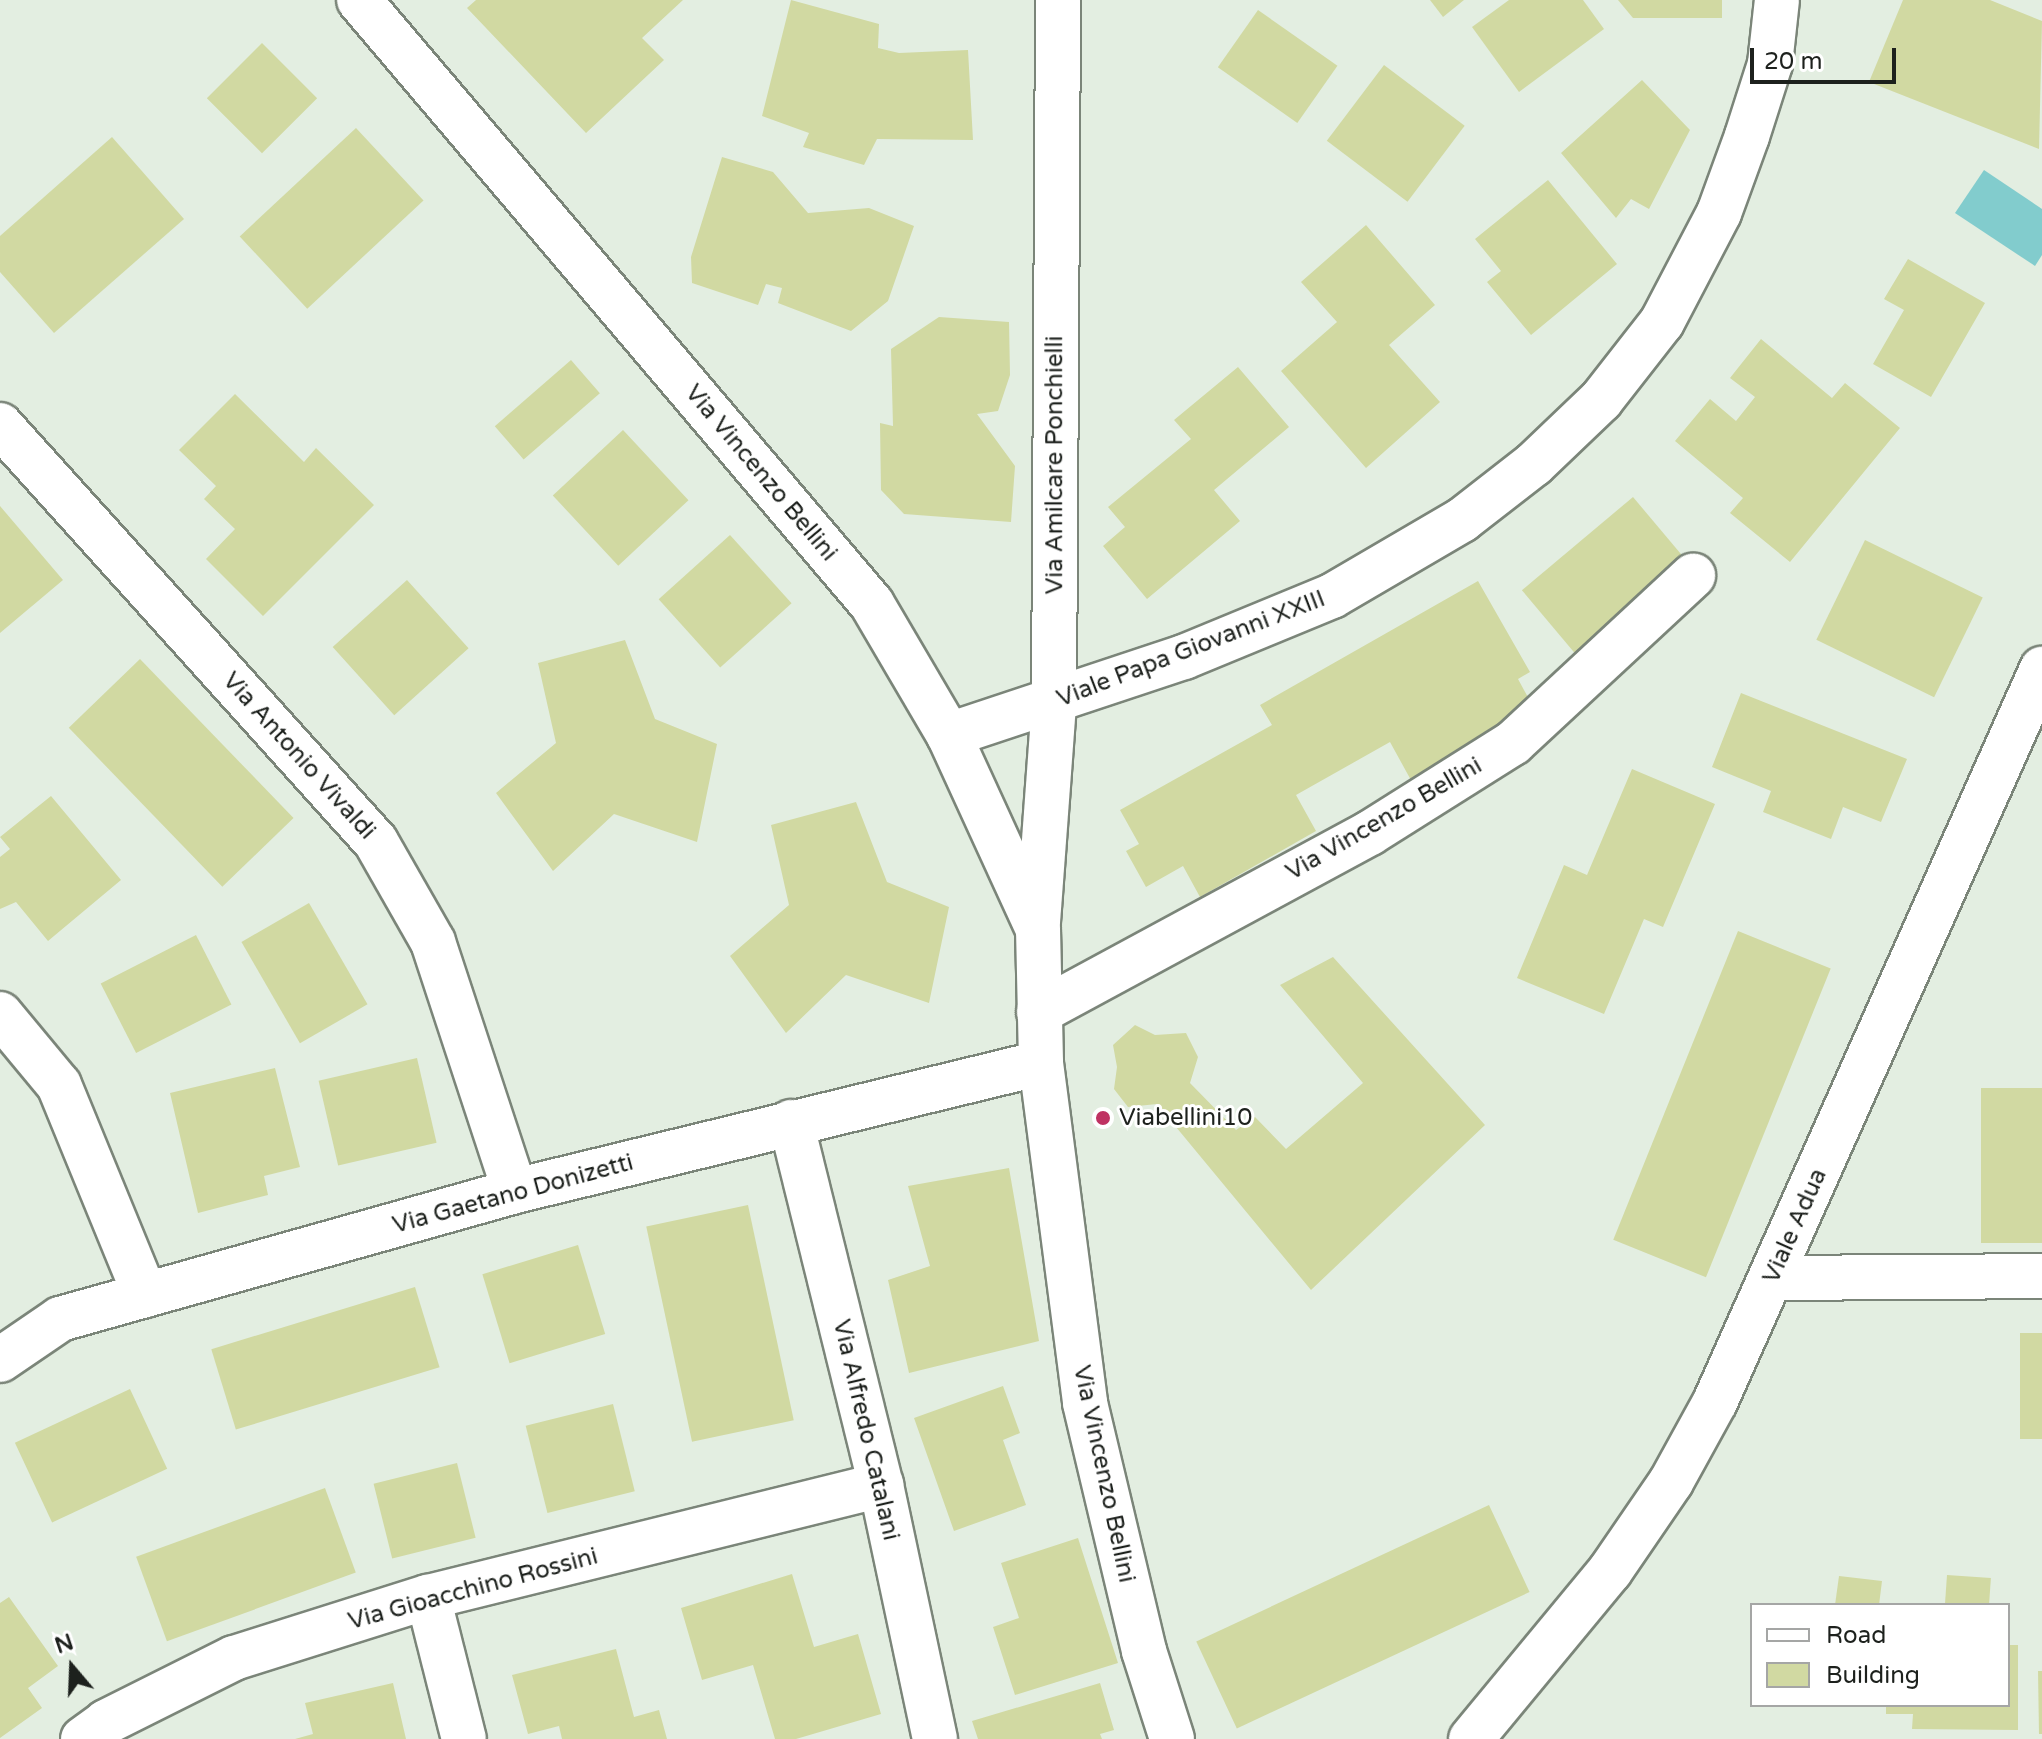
<!DOCTYPE html>
<style>
body{margin:0}
#map{position:relative;width:2042px;height:1739px;overflow:hidden;background:#e3eee1;font-family:"Varela Round",sans-serif}
div>[style]{position:absolute}
[style*='--x']{left:calc(var(--x)*1px);top:calc(var(--y)*1px);width:calc(var(--w)*1px);rotate:calc(var(--a)*1deg)}
.water>*{inset:0;background:#82cccd}
.building>*{inset:0;background:#d1d9a2;transform-origin:0 0}
.roads{filter:drop-shadow(2px 0 #7b8579) drop-shadow(-2px 0 #7b8579) drop-shadow(0 2px #7b8579) drop-shadow(0 -2px #7b8579)}
.minor>*{height:44px;margin:-22px;padding:0 22px;transform-origin:22px;border-radius:22px;background:#fff}
.secondary>*{height:44px;margin:-22px;padding:0 22px;transform-origin:22px;border-radius:22px;background:#fff}
.dots>*{width:22px;height:22px;translate:-50% -50%;box-sizing:border-box;border:4px solid #fff;border-radius:50%}
span{translate:-50% -50%;white-space:nowrap;text-align:center;line-height:1.15;-webkit-text-stroke:6px #fff;paint-order:stroke}
.street-label{font-size:24px;color:#1d211d}
.poi-label{font-size:24px;color:#1d211d}
.left{translate:0 -50%;text-align:left}
.legend{position:absolute;left:1750px;top:1603px;width:260px;height:104px;box-sizing:border-box;background:#fff;border:2px solid #a5a6a5;margin:0;padding:10px 14px;list-style:none;font-size:24px;color:#1d211d}
.legend li{display:flex;align-items:center;gap:16px;height:40px}
.legend b{width:40px;border:2px solid #a5a6a5}
.north{position:absolute;left:32px;top:1627px;width:80px;height:80px;-webkit-text-stroke:6px #fff;paint-order:stroke;rotate:341deg;font-size:22px;font-weight:700;line-height:32px;text-align:center;color:#1d211d}
.north::after{content:'';display:block;margin:auto;width:28px;height:36px;background:#1d211d;clip-path:polygon(50% 0,100% 100%,50% 72%,0 100%)}
.scale{position:absolute;left:1750px;top:48px;width:146px;height:36px;box-sizing:border-box;border:4px solid #1d211d;border-top:0;padding-left:10px;font-size:24px;line-height:28px;white-space:nowrap;color:#1d211d;-webkit-text-stroke:6px #fff;paint-order:stroke}
</style>
<div id="map">
<div class="water">
<div style="clip-path:polygon(1984px 170px,2042px 209px,2042px 255px,2035px 266px,1955px 213px)"></div>
</div>
<div class="building">
<div style="clip-path:polygon(476px 0,683px 0,642px 38px,664px 60px,586px 133px,467px 8px)"></div>
<div style="clip-path:polygon(791px 0,879px 24px,878px 48px,899px 53px,968px 50px,973px 140px,877px 139px,864px 165px,803px 147px,809px 133px,762px 116px)"></div>
<div style="clip-path:polygon(1430px 0,1464px 0,1443px 17px)"></div>
<div style="clip-path:polygon(1509px 0,1583px 0,1604px 29px,1519px 92px,1472px 27px)"></div>
<div style="clip-path:polygon(1618px 0,1722px 0,1722px 18px,1633px 18px)"></div>
<div style="clip-path:polygon(1903px 0,1990px 0,2042px 21px,2039px 149px,1869px 82px)"></div>
<div style="left:1258px;top:10px;width:97px;height:70px;rotate:35deg"></div>
<div style="left:262px;top:43px;width:78px;height:78px;rotate:45deg"></div>
<div style="left:1384px;top:65px;width:101px;height:95px;rotate:37deg"></div>
<div style="clip-path:polygon(1642px 80px,1690px 130px,1649px 209px,1631px 199px,1616px 218px,1561px 153px)"></div>
<div style="left:356px;top:128px;width:99px;height:159px;rotate:47deg"></div>
<div style="clip-path:polygon(112px 137px,184px 219px,54px 333px,0 272px,0 236px)"></div>
<div style="clip-path:polygon(722px 157px,773px 172px,808px 213px,869px 208px,914px 226px,888px 301px,851px 331px,778px 303px,782px 288px,766px 284px,758px 305px,692px 283px,691px 257px)"></div>
<div style="clip-path:polygon(1548px 180px,1617px 264px,1531px 335px,1487px 282px,1501px 271px,1475px 239px)"></div>
<div style="clip-path:polygon(1366px 225px,1435px 305px,1389px 345px,1440px 402px,1366px 468px,1281px 371px,1337px 322px,1301px 282px)"></div>
<div style="clip-path:polygon(1908px 259px,1985px 303px,1931px 397px,1873px 364px,1904px 310px,1884px 299px)"></div>
<div style="clip-path:polygon(939px 317px,1009px 322px,1010px 375px,998px 411px,977px 414px,1015px 466px,1011px 522px,904px 514px,881px 490px,880px 423px,893px 426px,891px 349px)"></div>
<div style="clip-path:polygon(1761px 339px,1832px 398px,1845px 383px,1900px 428px,1790px 562px,1730px 513px,1743px 498px,1675px 441px,1710px 399px,1736px 421px,1755px 397px,1730px 378px)"></div>
<div style="left:571px;top:360px;width:44px;height:101px;rotate:49deg"></div>
<div style="clip-path:polygon(1238px 367px,1289px 427px,1214px 490px,1240px 521px,1147px 599px,1103px 546px,1125px 527px,1108px 507px,1191px 439px,1174px 420px)"></div>
<div style="clip-path:polygon(235px 394px,304px 462px,316px 448px,374px 505px,263px 616px,206px 559px,235px 529px,204px 499px,216px 486px,179px 450px)"></div>
<div style="left:623px;top:430px;width:96px;height:96px;rotate:47deg"></div>
<div style="left:1633px;top:497px;width:85px;height:145px;rotate:50deg"></div>
<div style="clip-path:polygon(0 506px,63px 580px,0 633px)"></div>
<div style="left:730px;top:535px;width:92px;height:96px;rotate:48deg"></div>
<div style="left:1865px;top:540px;width:131px;height:111px;rotate:26deg"></div>
<div style="left:407px;top:580px;width:92px;height:100px;rotate:48deg"></div>
<div style="clip-path:polygon(1478px 581px,1530px 672px,1518px 679px,1536px 712px,1412px 782px,1390px 742px,1296px 795px,1316px 831px,1200px 897px,1183px 866px,1146px 887px,1126px 851px,1139px 844px,1120px 810px,1272px 725px,1260px 705px)"></div>
<div style="clip-path:polygon(625px 640px,655px 719px,717px 744px,697px 842px,614px 814px,553px 871px,496px 793px,556px 743px,538px 663px)"></div>
<div style="left:140px;top:659px;width:221px;height:99px;rotate:46deg"></div>
<div style="clip-path:polygon(1741px 693px,1907px 759px,1881px 822px,1843px 807px,1831px 839px,1763px 812px,1771px 791px,1712px 767px)"></div>
<div style="clip-path:polygon(1632px 769px,1715px 804px,1663px 927px,1644px 919px,1604px 1014px,1517px 978px,1564px 865px,1587px 875px)"></div>
<div style="clip-path:polygon(51px 796px,121px 880px,48px 941px,16px 902px,0 909px,0 857px,10px 849px,0 837px)"></div>
<div style="clip-path:polygon(856px 802px,887px 882px,949px 907px,929px 1003px,846px 975px,786px 1033px,730px 956px,789px 905px,771px 825px)"></div>
<div style="left:309px;top:903px;width:117px;height:78px;rotate:60deg"></div>
<div style="left:1738px;top:931px;width:100px;height:333px;rotate:22deg"></div>
<div style="left:196px;top:935px;width:78px;height:107px;rotate:63deg"></div>
<div style="clip-path:polygon(1333px 957px,1485px 1125px,1311px 1290px,1157px 1104px,1128px 1107px,1114px 1089px,1117px 1067px,1113px 1045px,1135px 1025px,1155px 1035px,1186px 1033px,1198px 1057px,1190px 1083px,1236px 1130px,1255px 1117px,1286px 1149px,1363px 1083px,1280px 985px)"></div>
<div style="left:417px;top:1058px;width:87px;height:101px;rotate:77deg"></div>
<div style="clip-path:polygon(275px 1068px,300px 1167px,264px 1176px,268px 1195px,198px 1213px,170px 1093px)"></div>
<div style="left:2042px;top:1088px;width:155px;height:61px;rotate:90deg"></div>
<div style="clip-path:polygon(1009px 1168px,1039px 1341px,909px 1373px,888px 1280px,930px 1266px,908px 1186px)"></div>
<div style="left:748px;top:1205px;width:220px;height:104px;rotate:78deg"></div>
<div style="left:578px;top:1245px;width:93px;height:100px;rotate:73deg"></div>
<div style="left:415px;top:1287px;width:84px;height:213px;rotate:73deg"></div>
<div style="left:2042px;top:1333px;width:106px;height:22px;rotate:90deg"></div>
<div style="clip-path:polygon(1003px 1386px,1020px 1433px,1003px 1440px,1026px 1505px,954px 1531px,914px 1418px)"></div>
<div style="left:130px;top:1389px;width:88px;height:127px;rotate:65deg"></div>
<div style="left:613px;top:1404px;width:90px;height:90px;rotate:76deg"></div>
<div style="left:457px;top:1463px;width:77px;height:86px;rotate:76deg"></div>
<div style="left:325px;top:1488px;width:90px;height:201px;rotate:70deg"></div>
<div style="left:1489px;top:1505px;width:96px;height:323px;rotate:65deg"></div>
<div style="clip-path:polygon(1078px 1538px,1118px 1663px,1015px 1695px,993px 1627px,1019px 1618px,1001px 1563px)"></div>
<div style="clip-path:polygon(792px 1574px,814px 1647px,858px 1634px,881px 1714px,796px 1739px,775px 1739px,753px 1665px,702px 1680px,681px 1608px)"></div>
<div style="left:1947px;top:1575px;width:44px;height:30px;rotate:4deg"></div>
<div style="clip-path:polygon(1839px 1576px,1882px 1581px,1879px 1605px,1835px 1605px)"></div>
<div style="clip-path:polygon(9px 1597px,58px 1666px,28px 1688px,42px 1708px,0 1738px,0 1603px)"></div>
<div style="clip-path:polygon(2008px 1645px,2018px 1645px,2018px 1730px,1912px 1729px,1913px 1714px,1886px 1714px,1886px 1705px,2008px 1705px)"></div>
<div style="clip-path:polygon(616px 1649px,634px 1717px,659px 1710px,667px 1739px,562px 1739px,559px 1726px,528px 1734px,512px 1675px)"></div>
<div style="clip-path:polygon(2038px 1671px,2042px 1671px,2042px 1734px,2039px 1734px)"></div>
<div style="clip-path:polygon(393px 1683px,406px 1739px,295px 1739px,313px 1734px,305px 1703px)"></div>
<div style="clip-path:polygon(1100px 1683px,1114px 1730px,1100px 1734px,1102px 1739px,978px 1739px,972px 1721px)"></div>
</div>
<div class="roads">
<div class="minor">
<div style="--x:359;--y:0;--w:792;--a:49.66"></div>
<div style="--x:872;--y:604;--w:152;--a:59.6"></div>
<div style="--x:949;--y:735;--w:213;--a:65.4"></div>
<div style="--x:1038;--y:929;--w:134;--a:88.7"></div>
<div style="--x:1041;--y:1063;--w:343;--a:82.6"></div>
<div style="--x:1085;--y:1403;--w:255;--a:76.6"></div>
<div style="--x:1144;--y:1651;--w:92;--a:72.3"></div>
<div style="--x:0;--y:425;--w:561;--a:47.96"></div>
<div style="--x:376;--y:842;--w:115;--a:60.3"></div>
<div style="--x:433;--y:942;--w:262;--a:71.8"></div>
<div style="--x:949;--y:735;--w:248;--a:-18.4"></div>
<div style="--x:1184;--y:657;--w:160;--a:-22.4"></div>
<div style="--x:1332;--y:596;--w:151;--a:-30.3"></div>
<div style="--x:1462;--y:520;--w:91;--a:-37.9"></div>
<div style="--x:1534;--y:464;--w:93;--a:-43.7"></div>
<div style="--x:1601;--y:400;--w:99;--a:-52"></div>
<div style="--x:1662;--y:322;--w:123;--a:-62.4"></div>
<div style="--x:1719;--y:213;--w:82;--a:-70"></div>
<div style="--x:1747;--y:136;--w:76;--a:-72.3"></div>
<div style="--x:1770;--y:64;--w:64;--a:-83.8"></div>
<div style="--x:1038;--y:922;--w:221;--a:-85.8"></div>
<div style="--x:1054;--y:702;--w:702;--a:-89.67"></div>
<div style="--x:1039;--y:1012;--w:376;--a:-28.4"></div>
<div style="--x:1370;--y:833;--w:169;--a:-32.2"></div>
<div style="--x:1513;--y:743;--w:246;--a:-42.9"></div>
<div style="--x:0;--y:1014;--w:92;--a:50.3"></div>
<div style="--x:59;--y:1085;--w:227;--a:67.7"></div>
<div style="--x:791;--y:1122;--w:374;--a:76.1"></div>
<div style="--x:881;--y:1485;--w:260;--a:78"></div>
<div style="--x:1772;--y:1278;--w:270;--a:-0.4"></div>
<div style="--x:0;--y:1360;--w:73;--a:-34.3"></div>
<div style="--x:60;--y:1319;--w:473;--a:-15.7"></div>
<div style="--x:515;--y:1191;--w:541;--a:-13.68"></div>
<div style="--x:428;--y:1597;--w:146;--a:75.8"></div>
<div style="--x:83;--y:1739;--w:29;--a:-36"></div>
<div style="--x:106;--y:1722;--w:143;--a:-26.6"></div>
<div style="--x:234;--y:1658;--w:203;--a:-17.5"></div>
<div style="--x:428;--y:1597;--w:467;--a:-13.9"></div>
</div>
<div class="secondary">
<div style="--x:1471;--y:1739;--w:218;--a:-50.4"></div>
<div style="--x:1610;--y:1571;--w:108;--a:-55.6"></div>
<div style="--x:1671;--y:1482;--w:91;--a:-61.2"></div>
<div style="--x:1715;--y:1402;--w:803;--a:-65.96"></div>
</div>
</div>
<div class="dots">
<div style="left:1103px;top:1118px;background:#bf3262"></div>
</div>
<div class="street-label">
<span style="left:1055px;top:465px;rotate:-90deg">Via Amilcare Ponchielli</span>
<span style="left:761px;top:473px;rotate:50deg">Via Vincenzo Bellini</span>
<span style="left:1191px;top:649px;rotate:-21deg">Viale Papa Giovanni XXIII</span>
<span style="left:299px;top:756px;rotate:48deg">Via Antonio Vivaldi</span>
<span style="left:1384px;top:819px;rotate:-30deg">Via Vincenzo Bellini</span>
<span style="left:513px;top:1194px;rotate:-15deg">Via Gaetano Donizetti</span>
<span style="left:1795px;top:1226px;rotate:-66deg">Viale Adua</span>
<span style="left:866px;top:1430px;rotate:77deg">Via Alfredo Catalani</span>
<span style="left:1104px;top:1474px;rotate:78deg">Via Vincenzo Bellini</span>
<span style="left:473px;top:1589px;rotate:-15deg">Via Gioacchino Rossini</span>
</div>
<div class="poi-label">
<span class="left" style="left:1119px;top:1118px">Viabellini10</span>
</div>
<ul class="legend">
<li><b style="height:10px;background:#fff"></b>Road</li>
<li><b style="height:22px;background:#d1d9a2"></b>Building</li>
</ul>
<div class="north">N</div>
<div class="scale">20 m</div>
</div>
